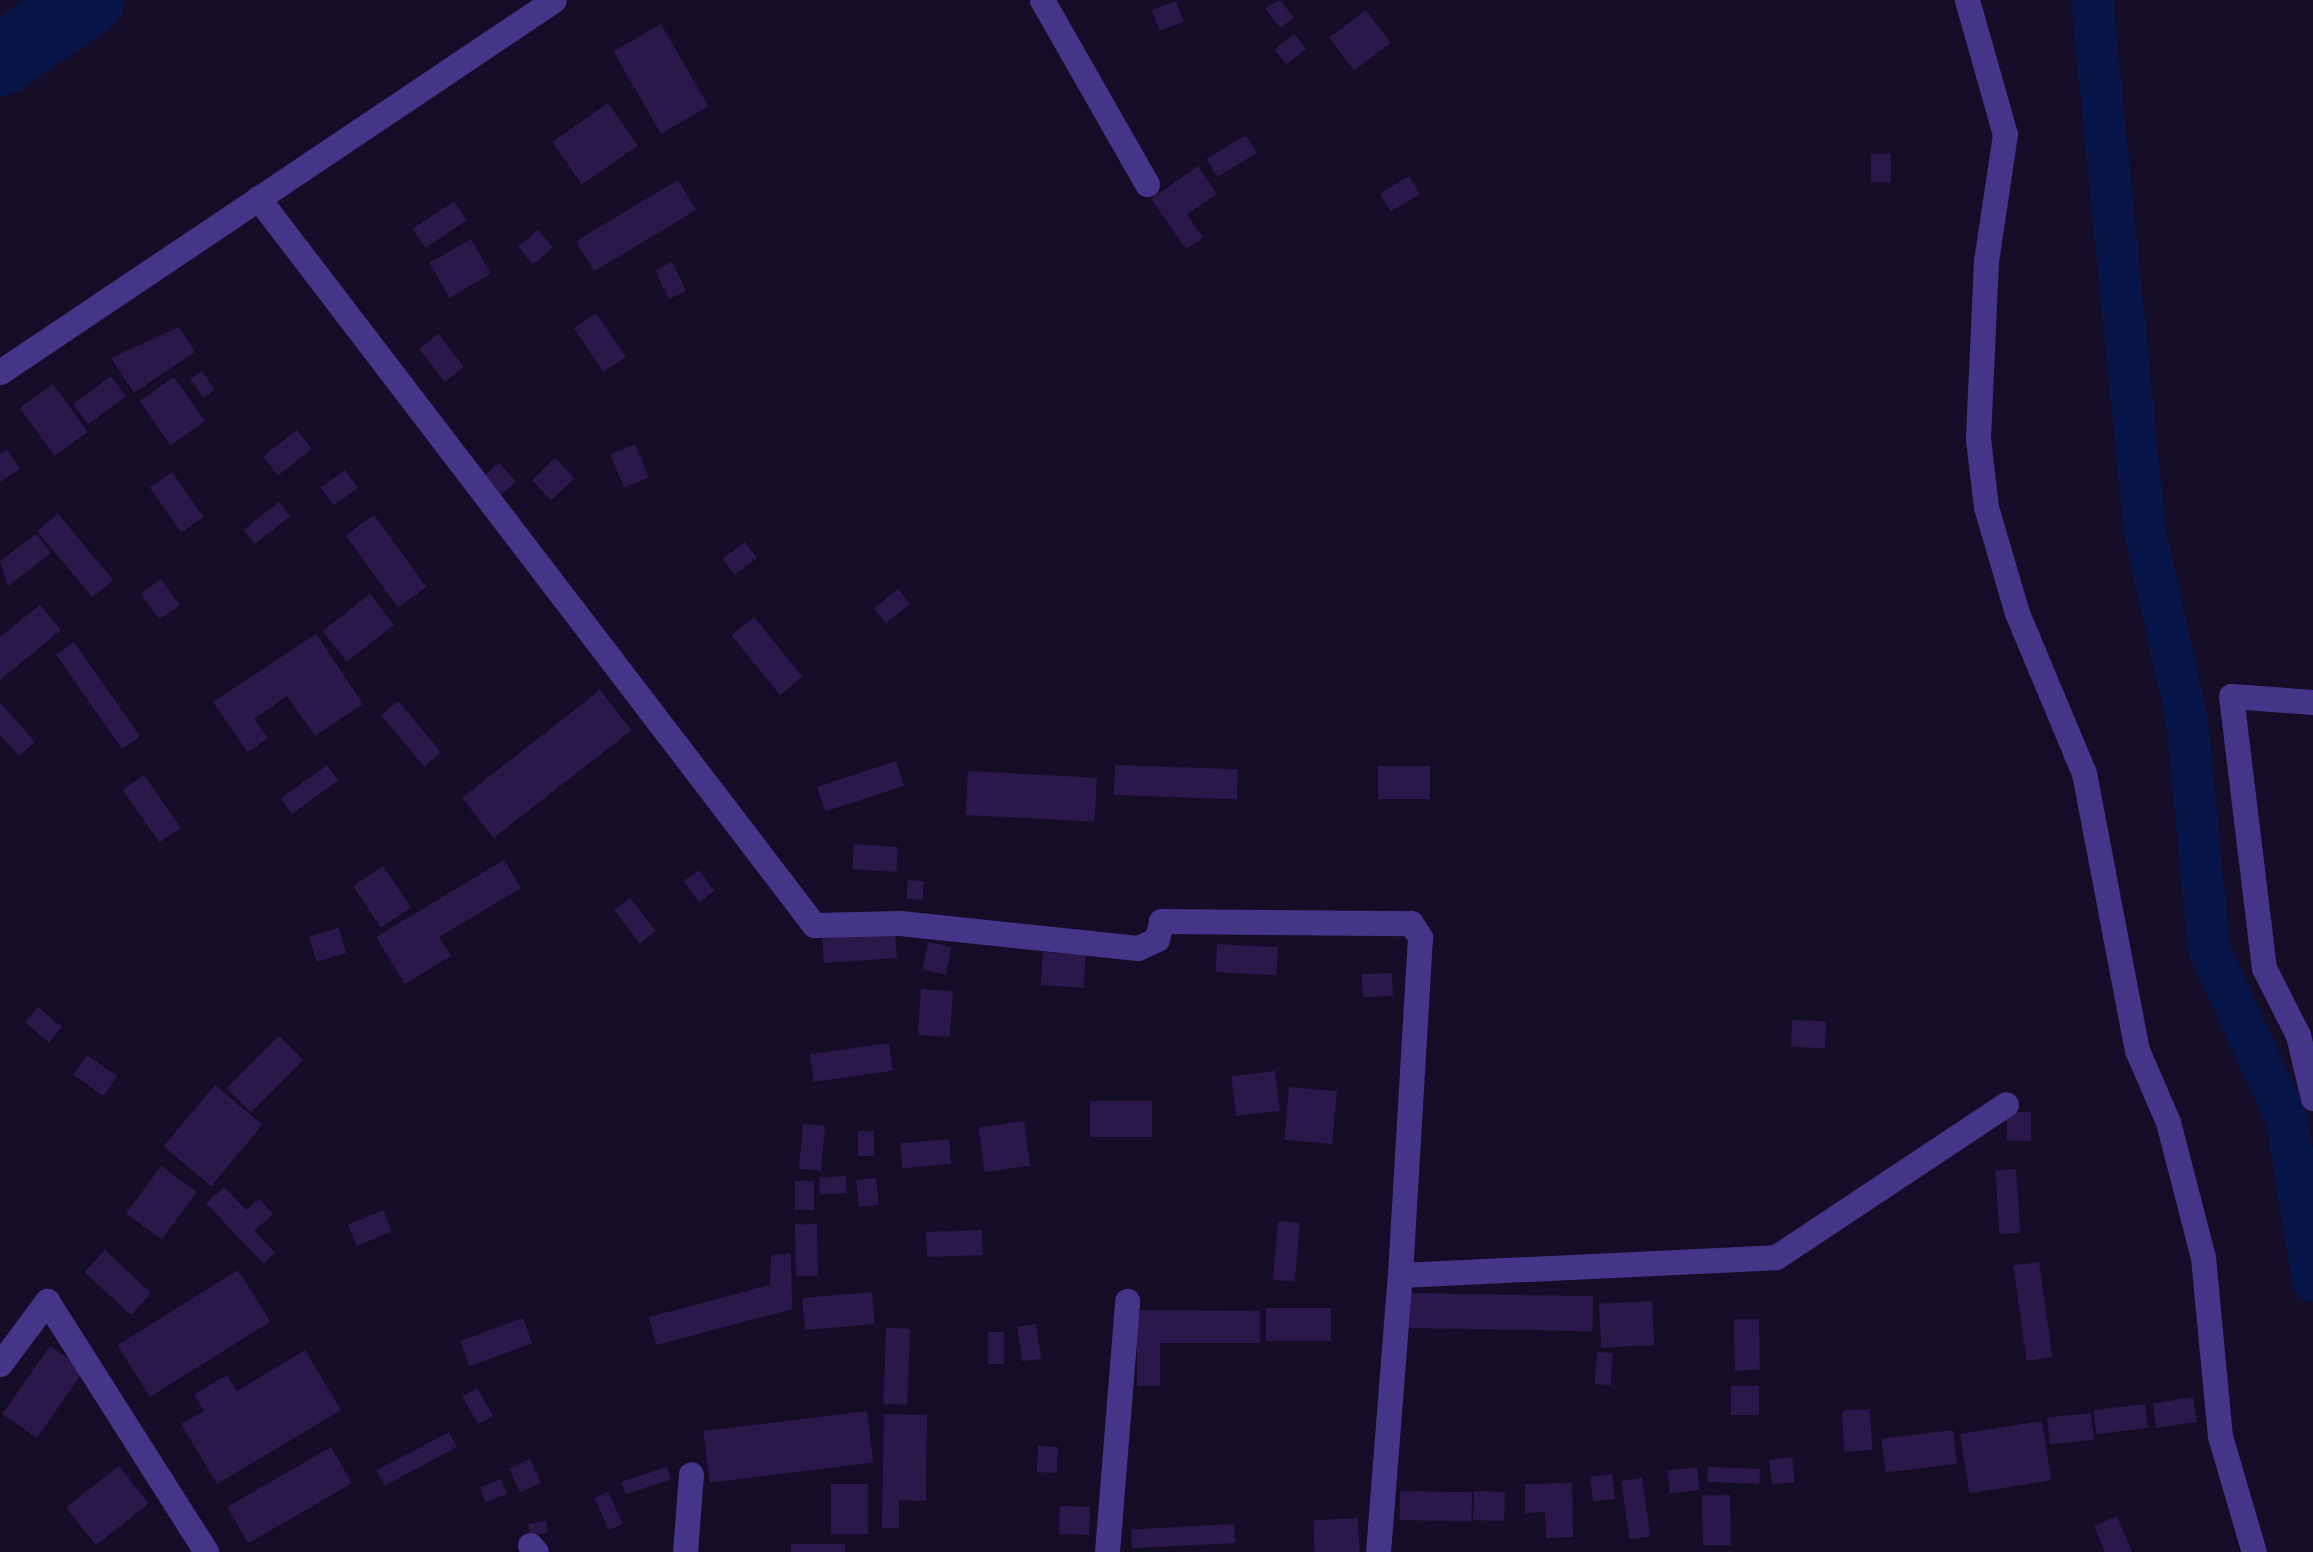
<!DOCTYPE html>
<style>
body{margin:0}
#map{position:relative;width:2313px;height:1552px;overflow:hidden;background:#150d27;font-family:Barlow,sans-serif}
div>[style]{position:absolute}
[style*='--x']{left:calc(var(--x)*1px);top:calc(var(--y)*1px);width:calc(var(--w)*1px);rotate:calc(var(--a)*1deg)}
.canal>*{height:42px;margin:-21px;padding:0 21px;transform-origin:21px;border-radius:21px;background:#061447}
.river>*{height:72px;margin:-36px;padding:0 36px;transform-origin:36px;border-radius:36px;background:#061447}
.building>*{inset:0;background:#291849;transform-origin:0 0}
.minor>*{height:25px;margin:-12.5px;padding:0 12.5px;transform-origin:12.5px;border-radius:12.5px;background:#443589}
.tertiary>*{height:25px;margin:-12.5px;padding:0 12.5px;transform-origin:12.5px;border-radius:12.5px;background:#443589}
span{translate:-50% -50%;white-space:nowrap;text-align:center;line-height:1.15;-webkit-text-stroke:10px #150d27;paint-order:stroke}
</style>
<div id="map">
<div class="canal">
<div style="--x:2092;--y:0;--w:535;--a:84.31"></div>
<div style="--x:2145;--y:532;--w:193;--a:77.4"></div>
<div style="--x:2187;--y:720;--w:230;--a:84.5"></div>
<div style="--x:2209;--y:949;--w:188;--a:65.5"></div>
<div style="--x:2287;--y:1120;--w:163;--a:80.8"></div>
</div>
<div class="river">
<div style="--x:0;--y:60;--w:107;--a:-34.3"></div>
</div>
<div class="building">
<div style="clip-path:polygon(1280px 0,1294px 18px,1280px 28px,1265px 8px)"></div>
<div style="left:1176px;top:1px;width:22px;height:26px;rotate:69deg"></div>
<div style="left:1366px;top:10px;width:41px;height:46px;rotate:53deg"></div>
<div style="left:661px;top:24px;width:95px;height:55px;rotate:60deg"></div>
<div style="left:1294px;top:34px;width:19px;height:25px;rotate:51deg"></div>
<div style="left:608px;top:103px;width:52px;height:68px;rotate:55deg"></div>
<div style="left:1246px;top:135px;width:21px;height:46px;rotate:59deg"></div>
<div style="left:1871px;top:154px;width:20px;height:28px"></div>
<div style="clip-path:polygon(1198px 166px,1217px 194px,1187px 214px,1203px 238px,1186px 249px,1151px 199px)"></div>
<div style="left:1409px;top:176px;width:21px;height:34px;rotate:59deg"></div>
<div style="left:678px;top:180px;width:35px;height:119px;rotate:59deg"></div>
<div style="left:454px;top:201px;width:23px;height:50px;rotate:56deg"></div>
<div style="left:538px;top:230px;width:23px;height:26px;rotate:50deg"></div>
<div style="left:471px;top:239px;width:40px;height:48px;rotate:60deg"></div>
<div style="left:672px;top:262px;width:32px;height:19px;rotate:64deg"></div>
<div style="left:596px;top:313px;width:53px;height:27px;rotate:56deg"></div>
<div style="clip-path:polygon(179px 327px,195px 352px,134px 393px,111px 358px)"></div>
<div style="left:438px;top:334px;width:42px;height:24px;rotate:52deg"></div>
<div style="left:202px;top:371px;width:23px;height:14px;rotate:56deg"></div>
<div style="left:111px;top:376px;width:25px;height:47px;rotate:53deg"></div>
<div style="left:174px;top:377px;width:54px;height:42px;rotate:55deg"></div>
<div style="left:53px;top:384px;width:59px;height:41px;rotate:54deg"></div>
<div style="left:297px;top:430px;width:24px;height:43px;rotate:52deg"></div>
<div style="left:635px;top:444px;width:36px;height:27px;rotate:67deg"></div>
<div style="clip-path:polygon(7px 449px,20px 469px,0 482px,0 454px)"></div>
<div style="left:555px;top:458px;width:28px;height:32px;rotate:46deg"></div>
<div style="left:499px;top:463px;width:25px;height:21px;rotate:48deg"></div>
<div style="left:345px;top:470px;width:22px;height:30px;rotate:54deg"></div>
<div style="left:172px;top:472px;width:55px;height:27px;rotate:55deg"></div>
<div style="left:279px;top:502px;width:18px;height:45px;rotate:52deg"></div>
<div style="left:58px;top:514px;width:86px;height:27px;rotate:50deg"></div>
<div style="left:374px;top:515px;width:89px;height:35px;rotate:54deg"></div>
<div style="clip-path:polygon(36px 534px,51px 553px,8px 586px,0 561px)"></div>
<div style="left:745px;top:542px;width:20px;height:28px;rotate:53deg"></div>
<div style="left:161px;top:579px;width:32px;height:25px;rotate:54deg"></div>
<div style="left:898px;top:589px;width:19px;height:31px;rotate:51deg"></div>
<div style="left:370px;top:594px;width:39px;height:60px;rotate:52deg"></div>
<div style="clip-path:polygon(40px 605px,61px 630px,0 680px,0 637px)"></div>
<div style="left:754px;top:617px;width:77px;height:29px;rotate:51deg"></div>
<div style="clip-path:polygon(316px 634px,363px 704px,315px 736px,287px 696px,254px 719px,268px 738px,248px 752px,213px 702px)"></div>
<div style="left:74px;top:642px;width:115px;height:22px;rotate:55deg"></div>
<div style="left:600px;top:690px;width:51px;height:175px;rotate:52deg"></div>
<div style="left:398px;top:701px;width:67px;height:22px;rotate:50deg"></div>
<div style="clip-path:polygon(0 702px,35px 742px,19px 756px,0 735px)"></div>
<div style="left:896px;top:761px;width:26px;height:83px;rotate:72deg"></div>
<div style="left:327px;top:765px;width:19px;height:57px;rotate:54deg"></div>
<div style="left:1115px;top:765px;width:123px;height:30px;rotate:2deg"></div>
<div style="left:1378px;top:766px;width:52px;height:33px"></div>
<div style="left:968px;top:771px;width:129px;height:44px;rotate:3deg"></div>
<div style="left:144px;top:775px;width:64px;height:26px;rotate:55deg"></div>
<div style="left:854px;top:844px;width:44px;height:25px;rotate:4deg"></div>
<div style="clip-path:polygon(504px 860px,521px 888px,439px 937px,451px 956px,405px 984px,376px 937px)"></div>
<div style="left:383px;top:866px;width:50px;height:36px;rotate:56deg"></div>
<div style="left:699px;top:870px;width:26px;height:19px;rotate:54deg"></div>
<div style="left:908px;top:880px;width:16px;height:19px;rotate:4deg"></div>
<div style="left:630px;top:898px;width:42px;height:20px;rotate:52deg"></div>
<div style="left:339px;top:928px;width:26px;height:31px;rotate:74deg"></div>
<div style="left:895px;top:932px;width:26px;height:73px;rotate:86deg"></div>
<div style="left:928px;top:942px;width:24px;height:28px;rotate:12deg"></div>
<div style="left:1217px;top:944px;width:61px;height:28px;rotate:3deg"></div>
<div style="left:1043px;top:952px;width:43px;height:33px;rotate:4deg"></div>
<div style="left:1392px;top:973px;width:23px;height:30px;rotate:88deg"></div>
<div style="left:921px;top:989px;width:32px;height:46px;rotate:4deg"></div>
<div style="left:38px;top:1007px;width:31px;height:20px;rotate:40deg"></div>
<div style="left:1792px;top:1020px;width:34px;height:27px;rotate:2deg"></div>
<div style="left:279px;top:1036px;width:34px;height:74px;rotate:45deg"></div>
<div style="left:889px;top:1043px;width:28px;height:80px;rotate:82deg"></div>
<div style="left:87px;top:1055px;width:37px;height:24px;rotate:35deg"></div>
<div style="left:1275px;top:1071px;width:40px;height:44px;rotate:83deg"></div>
<div style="left:215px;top:1085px;width:62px;height:80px;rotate:40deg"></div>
<div style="left:1289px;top:1087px;width:48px;height:53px;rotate:5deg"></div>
<div style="left:1090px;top:1101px;width:62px;height:36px"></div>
<div style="left:2007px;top:1112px;width:24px;height:29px"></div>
<div style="left:1024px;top:1121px;width:45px;height:46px;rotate:82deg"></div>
<div style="left:803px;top:1124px;width:22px;height:45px;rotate:5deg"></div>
<div style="left:858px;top:1131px;width:16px;height:25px"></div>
<div style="left:949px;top:1139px;width:25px;height:49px;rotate:85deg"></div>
<div style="left:161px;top:1166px;width:44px;height:59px;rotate:36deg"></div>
<div style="left:2016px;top:1169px;width:64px;height:21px;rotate:86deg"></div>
<div style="left:846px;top:1176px;width:17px;height:27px;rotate:87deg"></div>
<div style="left:876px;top:1178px;width:27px;height:20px;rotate:84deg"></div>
<div style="left:795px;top:1181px;width:19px;height:29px"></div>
<div style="clip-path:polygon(224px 1187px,246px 1210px,259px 1199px,273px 1214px,254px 1231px,275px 1253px,263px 1263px,206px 1203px)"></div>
<div style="left:383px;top:1210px;width:23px;height:38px;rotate:67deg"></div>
<div style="left:1278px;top:1221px;width:22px;height:59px;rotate:5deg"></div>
<div style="left:817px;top:1224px;width:52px;height:22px;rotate:89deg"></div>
<div style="left:982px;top:1230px;width:25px;height:56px;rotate:88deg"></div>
<div style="left:105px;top:1250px;width:63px;height:30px;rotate:43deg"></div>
<div style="clip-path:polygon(791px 1253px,792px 1309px,656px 1345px,649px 1317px,770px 1285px,771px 1255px)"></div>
<div style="left:2039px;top:1262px;width:96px;height:26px;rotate:82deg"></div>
<div style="left:238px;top:1270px;width:61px;height:142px;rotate:58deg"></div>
<div style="left:872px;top:1292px;width:32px;height:70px;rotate:85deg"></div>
<div style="left:1410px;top:1293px;width:183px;height:35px;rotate:1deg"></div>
<div style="left:1652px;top:1301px;width:44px;height:53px;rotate:87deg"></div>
<div style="left:1266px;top:1308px;width:65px;height:33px"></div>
<div style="clip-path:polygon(1137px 1310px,1260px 1311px,1260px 1343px,1160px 1343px,1160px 1386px,1137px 1386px)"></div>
<div style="left:523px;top:1318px;width:27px;height:67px;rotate:70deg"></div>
<div style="left:1759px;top:1319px;width:51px;height:25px;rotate:89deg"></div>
<div style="left:1036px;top:1324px;width:35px;height:19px;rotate:82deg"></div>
<div style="left:886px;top:1328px;width:24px;height:76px;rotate:2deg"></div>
<div style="left:988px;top:1332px;width:16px;height:32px"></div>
<div style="left:50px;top:1346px;width:42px;height:83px;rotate:35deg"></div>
<div style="clip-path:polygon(305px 1350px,341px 1410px,217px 1484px,181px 1424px,204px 1411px,194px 1395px,227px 1375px,237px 1391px)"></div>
<div style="left:1597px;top:1352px;width:16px;height:32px;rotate:4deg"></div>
<div style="left:1731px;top:1386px;width:28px;height:29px"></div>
<div style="left:477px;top:1388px;width:32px;height:17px;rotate:60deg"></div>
<div style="left:2193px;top:1397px;width:25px;height:41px;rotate:81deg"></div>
<div style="left:2145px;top:1404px;width:24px;height:52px;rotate:83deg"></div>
<div style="left:1870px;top:1409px;width:41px;height:28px;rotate:87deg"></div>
<div style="left:867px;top:1411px;width:52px;height:165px;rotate:83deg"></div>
<div style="left:2091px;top:1413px;width:27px;height:44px;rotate:84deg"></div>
<div style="clip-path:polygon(884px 1414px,927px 1415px,926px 1501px,899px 1500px,899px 1528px,882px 1528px)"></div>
<div style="left:2042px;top:1421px;width:60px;height:83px;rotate:81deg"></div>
<div style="left:1953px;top:1430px;width:34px;height:72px;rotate:83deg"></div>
<div style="left:449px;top:1432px;width:17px;height:82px;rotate:62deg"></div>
<div style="left:1038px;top:1446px;width:20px;height:26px;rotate:3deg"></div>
<div style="left:331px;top:1447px;width:42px;height:120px;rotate:60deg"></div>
<div style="left:1792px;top:1457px;width:25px;height:23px;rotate:83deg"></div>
<div style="left:530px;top:1459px;width:26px;height:23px;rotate:65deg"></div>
<div style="left:119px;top:1466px;width:48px;height:67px;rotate:52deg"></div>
<div style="left:667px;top:1467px;width:13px;height:48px;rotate:72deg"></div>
<div style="left:1697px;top:1467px;width:23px;height:30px;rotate:83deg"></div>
<div style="left:1708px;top:1467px;width:52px;height:15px;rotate:2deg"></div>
<div style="left:1612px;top:1474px;width:25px;height:22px;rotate:83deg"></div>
<div style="left:1642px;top:1478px;width:59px;height:21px;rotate:82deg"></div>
<div style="left:501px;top:1479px;width:16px;height:23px;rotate:68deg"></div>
<div style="clip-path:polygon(1572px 1483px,1573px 1537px,1546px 1538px,1545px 1512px,1525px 1513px,1525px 1484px)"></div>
<div style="left:831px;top:1484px;width:37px;height:50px"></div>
<div style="left:1400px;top:1491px;width:72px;height:29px;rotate:1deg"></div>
<div style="left:1474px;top:1491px;width:31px;height:29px;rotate:2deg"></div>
<div style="left:608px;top:1492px;width:35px;height:15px;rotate:65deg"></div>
<div style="left:1730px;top:1495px;width:50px;height:28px;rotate:89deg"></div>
<div style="left:1060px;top:1506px;width:30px;height:28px;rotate:2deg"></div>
<div style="clip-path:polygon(2117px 1516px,2132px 1552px,2105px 1552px,2094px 1526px)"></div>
<div style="left:1358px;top:1518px;width:34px;height:45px;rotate:87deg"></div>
<div style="left:546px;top:1521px;width:12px;height:18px;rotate:81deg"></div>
<div style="left:1234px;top:1524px;width:19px;height:103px;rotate:87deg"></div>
<div style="left:791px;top:1544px;width:54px;height:8px"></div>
</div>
<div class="minor">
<div style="--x:1042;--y:0;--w:212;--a:60.3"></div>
<div style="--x:1967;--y:0;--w:139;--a:74.2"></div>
<div style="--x:2005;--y:134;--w:128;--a:98.5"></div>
<div style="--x:1986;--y:261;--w:178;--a:92.6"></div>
<div style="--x:1978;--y:439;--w:68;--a:83.3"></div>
<div style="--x:1986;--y:507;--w:110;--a:73.7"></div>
<div style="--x:2017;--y:613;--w:173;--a:67.3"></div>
<div style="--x:2084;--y:773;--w:282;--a:79.2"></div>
<div style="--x:2137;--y:1050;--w:78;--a:66.7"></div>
<div style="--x:2168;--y:1122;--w:139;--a:75.5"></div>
<div style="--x:2203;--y:1257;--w:180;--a:84.6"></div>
<div style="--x:2220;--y:1436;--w:121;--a:73.7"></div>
<div style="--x:258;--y:198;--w:915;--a:52.59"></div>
<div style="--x:814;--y:925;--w:86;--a:-1.3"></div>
<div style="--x:900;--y:923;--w:239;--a:6"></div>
<div style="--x:1138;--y:948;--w:21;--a:-25"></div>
<div style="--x:1157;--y:939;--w:18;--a:-77"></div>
<div style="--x:1161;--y:921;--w:250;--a:0.5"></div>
<div style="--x:1411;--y:923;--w:17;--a:57"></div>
<div style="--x:1420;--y:937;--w:339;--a:93.4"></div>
<div style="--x:2313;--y:702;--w:82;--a:-175.8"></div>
<div style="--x:2231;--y:696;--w:274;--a:83.1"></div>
<div style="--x:2264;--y:968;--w:75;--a:63.1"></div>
<div style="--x:2298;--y:1035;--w:65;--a:76.6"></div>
<div style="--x:0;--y:1364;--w:79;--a:-53.3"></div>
<div style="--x:47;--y:1301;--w:297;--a:57.6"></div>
<div style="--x:530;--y:1545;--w:9;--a:49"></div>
<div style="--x:685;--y:1552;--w:78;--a:-85.6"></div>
<div style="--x:1107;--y:1552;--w:252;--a:-85.4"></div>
<div style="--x:1378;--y:1552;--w:278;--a:-85.5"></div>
<div style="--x:1400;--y:1275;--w:376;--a:-2.7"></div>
<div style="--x:1776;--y:1257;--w:276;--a:-33.6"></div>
</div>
<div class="tertiary">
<div style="--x:0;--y:372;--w:667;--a:-33.88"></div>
</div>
</div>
